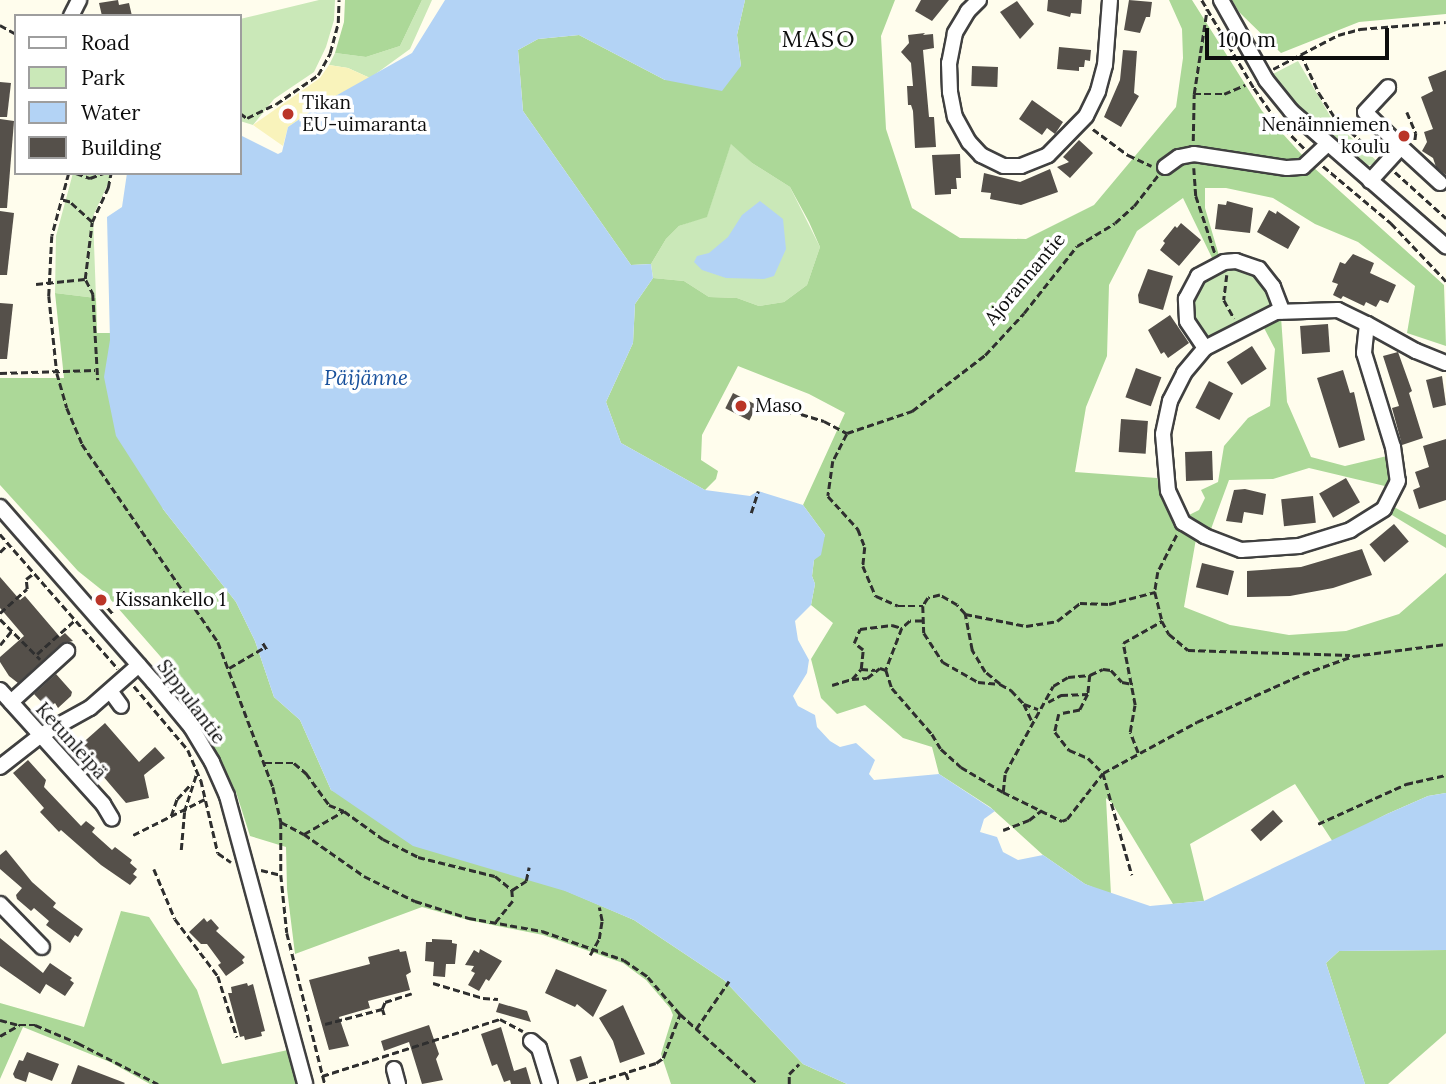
<!DOCTYPE html>
<meta charset="utf-8">
<style>
body{margin:0}
#map{position:relative;width:1446px;height:1084px;overflow:hidden;background:#fffded;font-family:Lora,serif}
div>[style]{position:absolute}
[style*='--x']{left:calc(var(--x)*1px);top:calc(var(--y)*1px);width:calc(var(--w)*1px);rotate:calc(var(--a)*1deg)}
.green>*{inset:0;background:#cae8b8}
.forest>*{inset:0;background:#acd898}
.sand>*{inset:0;background:#f9f3bb}
.water>*{inset:0;background:#b3d3f5}
.building>*{inset:0;background:#55504a;transform-origin:0 0}
.path>*{height:2.5px;margin-top:-1.25px;transform-origin:0;background:repeating-linear-gradient(90deg,#2f2f2f 0 7px,transparent 0 10.5px)}
.roads{filter:drop-shadow(2px 0 #404040) drop-shadow(-2px 0 #404040) drop-shadow(0 2px #404040) drop-shadow(0 -2px #404040)}
.minor>*{height:14px;margin:-7px;padding:0 7px;transform-origin:7px;border-radius:7px;background:#fff}
.dots>*{width:19px;height:19px;translate:-50% -50%;box-sizing:border-box;border:4px solid #fff;border-radius:50%}
span{translate:-50% -50%;white-space:nowrap;text-align:center;line-height:1.15;-webkit-text-stroke:7px #fff;paint-order:stroke}
.poi-label{font-size:19px;color:#0d0d0d}
.left{translate:0 -50%;text-align:left}
.right{translate:-100% -50%;text-align:right}
.street-label{font-size:19px;color:#0d0d0d}
.water-label{font-size:21px;color:#19519c;font-style:italic}
.quarter-label{font-size:23px;color:#0d0d0d;letter-spacing:2px}
.legend{position:absolute;left:14px;top:14px;width:228px;height:161px;box-sizing:border-box;background:#fff;border:2px solid #9e9e9e;margin:0;padding:9px 12px;list-style:none;font-size:21px;color:#0d0d0d}
.legend li{display:flex;align-items:center;gap:14px;height:35px}
.legend b{width:35px;border:2px solid #9e9e9e}
.scale{position:absolute;left:1205px;top:28px;width:184px;height:32px;box-sizing:border-box;border:4px solid #0d0d0d;border-top:0;padding-left:9px;font-size:21px;line-height:24px;white-space:nowrap;color:#0d0d0d;-webkit-text-stroke:5px #fff;paint-order:stroke}
</style>
<div id="map">
<div class="green">
<div style="clip-path:polygon(319px 0,335px 0,334px 20px,326px 47px,314px 72px,274px 99px,253px 125px,240px 121px,240px 19px)"></div>
<div style="clip-path:polygon(422px 0,432px 0,410px 49px,370px 78px,348px 68px,329px 65px,335px 53px,366px 57px,400px 46px)"></div>
<div style="clip-path:polygon(1298px 61px,1333px 121px,1379px 163px,1366px 166px,1296px 107px,1271px 75px)"></div>
<div style="clip-path:polygon(731px 143px,752px 163px,790px 187px,820px 247px,807px 285px,784px 302px,759px 306px,737px 298px,709px 297px,684px 281px,653px 278px,651px 264px,666px 239px,679px 226px,707px 216px)"></div>
<div style="clip-path:polygon(73px 173px,113px 173px,93px 216px,96px 298px,55px 293px,56px 236px)"></div>
<div style="clip-path:polygon(1232px 263px,1262px 274px,1274px 307px,1205px 338px,1193px 311px,1195px 292px,1205px 277px)"></div>
</div>
<div class="forest">
<div style="clip-path:polygon(345px 0,422px 0,400px 46px,366px 57px,335px 53px,344px 22px)"></div>
<div style="clip-path:polygon(745px 0,895px 0,881px 36px,886px 129px,912px 208px,960px 238px,1026px 239px,1094px 205px,1176px 107px,1183px 58px,1182px 29px,1169px 0,1192px 0,1262px 111px,1312px 166px,1444px 285px,1446px 346px,1407px 333px,1415px 286px,1358px 242px,1315px 224px,1273px 198px,1226px 188px,1205px 188px,1205px 208px,1220px 259px,1214px 262px,1183px 198px,1137px 231px,1109px 285px,1107px 356px,1086px 407px,1075px 472px,1157px 478px,1166px 508px,1176px 526px,1196px 539px,1184px 607px,1230px 625px,1289px 635px,1346px 631px,1399px 614px,1446px 573px,1446px 793px,1428px 796px,1387px 814px,1333px 842px,1295px 784px,1190px 844px,1204px 901px,1173px 904px,1112px 803px,1106px 798px,1111px 895px,1085px 884px,1043px 855px,990px 807px,939px 774px,932px 747px,903px 738px,865px 705px,837px 714px,821px 698px,811px 659px,833px 623px,811px 605px,815px 584px,812px 576px,814px 560px,825px 535px,803px 505px,845px 413px,809px 394px,738px 366px,702px 435px,701px 460px,718px 471px,716px 479px,705px 490px,621px 443px,606px 402px,633px 343px,635px 304px,653px 278px,684px 281px,709px 297px,737px 298px,759px 306px,784px 302px,807px 285px,820px 247px,809px 222px,790px 187px,752px 163px,731px 144px,707px 217px,679px 226px,666px 239px,651px 264px,631px 265px,523px 111px,518px 50px,538px 39px,579px 35px,665px 80px,741px 66px,737px 35px)"></div>
<div style="clip-path:polygon(1232px 0,1446px 0,1446px 14px,1359px 22px,1281px 53px,1239px 12px)"></div>
<div style="clip-path:polygon(55px 293px,96px 298px,97px 333px,110px 333px,163px 509px,236px 602px,255px 641px,274px 697px,300px 720px,331px 790px,634px 920px,724px 980px,803px 1064px,847px 1084px,671px 1084px,661px 1054px,673px 1015px,670px 1008px,646px 980px,623px 963px,543px 935px,468px 920px,422px 907px,295px 954px,287px 889px,286px 847px,250px 836px,236px 792px,199px 721px,171px 683px,174px 672px,103px 591px,78px 571px,0 485px,0 378px,64px 378px)"></div>
<div style="clip-path:polygon(1281px 317px,1287px 402px,1311px 457px,1345px 466px,1387px 456px,1391px 479px,1389px 487px,1309px 468px,1273px 479px,1229px 480px,1211px 529px,1187px 516px,1199px 510px,1205px 498px,1201px 490px,1218px 482px,1224px 446px,1248px 418px,1270px 406px,1275px 349px,1263px 326px)"></div>
<div style="clip-path:polygon(1394px 507px,1446px 535px,1446px 548px,1387px 512px)"></div>
<div style="clip-path:polygon(121px 911px,149px 917px,197px 990px,222px 1064px,288px 1050px,297px 1084px,150px 1084px,110px 1062px,23px 1027px,0 1079px,0 1003px,84px 1027px)"></div>
<div style="clip-path:polygon(1446px 950px,1446px 1033px,1388px 1084px,1365px 1084px,1326px 963px,1339px 951px)"></div>
</div>
<div class="sand">
<div style="clip-path:polygon(329px 65px,348px 68px,370px 78px,323px 103px,288px 127px,283px 146px,253px 125px,320px 78px)"></div>
</div>
<div class="water">
<div style="clip-path:polygon(445px 0,745px 0,737px 35px,741px 66px,722px 91px,665px 80px,579px 35px,538px 39px,518px 50px,523px 111px,631px 265px,651px 264px,653px 278px,635px 304px,633px 343px,606px 402px,621px 443px,705px 490px,750px 496px,758px 491px,803px 505px,825px 535px,821px 555px,814px 560px,812px 576px,815px 584px,811px 605px,795px 621px,798px 640px,809px 660px,807px 673px,793px 696px,798px 706px,815px 715px,817px 727px,830px 741px,840px 747px,856px 743px,875px 760px,869px 774px,874px 780px,939px 774px,995px 811px,984px 819px,980px 832px,997px 837px,1003px 852px,1018px 860px,1043px 855px,1085px 884px,1150px 906px,1204px 901px,1387px 814px,1428px 796px,1446px 793px,1446px 950px,1339px 951px,1326px 963px,1365px 1084px,847px 1084px,803px 1064px,724px 980px,634px 920px,565px 891px,413px 846px,331px 790px,300px 720px,274px 697px,255px 641px,236px 602px,163px 509px,116px 436px,104px 377px,110px 340px,107px 217px,122px 207px,127px 173px,240px 173px,240px 135px,278px 154px,282px 152px,288px 127px,323px 103px,412px 53px)"></div>
<div style="clip-path:polygon(760px 201px,783px 219px,786px 249px,774px 276px,764px 279px,726px 278px,702px 270px,694px 262px,697px 256px,709px 253px,728px 237px,742px 215px)"></div>
</div>
<div class="building">
<div style="clip-path:polygon(118px 0,119px 5px,129px 3px,132px 16px,102px 16px,99px 3px)"></div>
<div style="clip-path:polygon(921px 0,949px 0,932px 21px,915px 11px)"></div>
<div style="clip-path:polygon(1048px 0,1082px 0,1081px 14px,1071px 13px,1070px 17px,1047px 11px)"></div>
<div style="clip-path:polygon(1129px 0,1152px 2px,1150px 17px,1146px 17px,1140px 33px,1124px 30px)"></div>
<div style="clip-path:polygon(1017px 1px,1034px 24px,1020px 39px,1000px 12px)"></div>
<div style="clip-path:polygon(925px 33px,923px 35px,933px 34px,934px 48px,923px 50px,929px 117px,934px 117px,936px 147px,915px 148px,913px 111px,911px 105px,908px 105px,907px 86px,913px 86px,911px 63px,901px 52px,909px 43px,908px 35px)"></div>
<div style="clip-path:polygon(1059px 47px,1091px 50px,1090px 61px,1085px 60px,1084px 67px,1079px 67px,1079px 71px,1057px 69px)"></div>
<div style="clip-path:polygon(1123px 50px,1137px 51px,1134px 93px,1139px 96px,1121px 127px,1104px 117px,1120px 80px)"></div>
<div style="left:972px;top:66px;width:26px;height:20px;rotate:2deg"></div>
<div style="clip-path:polygon(1446px 70px,1446px 175px,1436px 167px,1433px 158px,1422px 151px,1427px 142px,1424px 132px,1433px 129px,1421px 97px,1433px 91px,1428px 77px)"></div>
<div style="clip-path:polygon(0 82px,11px 83px,7px 117px,0 117px)"></div>
<div style="clip-path:polygon(1032px 100px,1063px 122px,1055px 134px,1047px 128px,1042px 135px,1019px 119px)"></div>
<div style="clip-path:polygon(0 119px,14px 121px,7px 208px,0 208px)"></div>
<div style="clip-path:polygon(1079px 140px,1093px 153px,1070px 178px,1057px 167px,1069px 162px,1063px 157px)"></div>
<div style="clip-path:polygon(960px 154px,961px 178px,956px 178px,957px 189px,951px 189px,951px 194px,935px 195px,932px 155px)"></div>
<div style="clip-path:polygon(1050px 169px,1058px 192px,1021px 205px,990px 199px,991px 193px,981px 192px,984px 173px,1020px 182px)"></div>
<div style="clip-path:polygon(1227px 201px,1253px 208px,1250px 233px,1215px 229px,1218px 204px,1226px 205px)"></div>
<div style="clip-path:polygon(1269px 210px,1276px 214px,1277px 211px,1300px 227px,1288px 249px,1257px 232px)"></div>
<div style="clip-path:polygon(0 211px,14px 213px,7px 275px,0 275px)"></div>
<div style="clip-path:polygon(1181px 223px,1201px 240px,1179px 266px,1160px 250px,1165px 243px,1163px 241px,1175px 226px,1177px 228px)"></div>
<div style="clip-path:polygon(1353px 254px,1374px 263px,1370px 273px,1396px 285px,1388px 303px,1380px 300px,1376px 307px,1366px 302px,1364px 306px,1343px 296px,1341px 299px,1333px 295px,1338px 284px,1332px 282px,1340px 262px,1345px 264px)"></div>
<div style="clip-path:polygon(1148px 269px,1173px 276px,1163px 310px,1139px 303px,1138px 295px)"></div>
<div style="clip-path:polygon(0 303px,13px 304px,7px 359px,0 359px)"></div>
<div style="clip-path:polygon(1170px 315px,1189px 343px,1168px 358px,1164px 352px,1161px 354px,1148px 330px)"></div>
<div style="left:1328px;top:324px;width:28px;height:28px;rotate:86deg"></div>
<div style="left:1252px;top:346px;width:27px;height:30px;rotate:57deg"></div>
<div style="clip-path:polygon(1398px 352px,1412px 391px,1409px 393px,1423px 438px,1402px 445px,1392px 408px,1399px 406px,1383px 356px)"></div>
<div style="left:1136px;top:368px;width:27px;height:31px;rotate:20deg"></div>
<div style="clip-path:polygon(1343px 370px,1350px 393px,1354px 392px,1365px 440px,1339px 448px,1317px 378px)"></div>
<div style="clip-path:polygon(1442px 376px,1446px 405px,1433px 408px,1426px 380px)"></div>
<div style="left:1209px;top:381px;width:27px;height:30px;rotate:27deg"></div>
<div style="left:733px;top:393px;width:27px;height:17px;rotate:27deg"></div>
<div style="left:1121px;top:419px;width:27px;height:33px;rotate:4deg"></div>
<div style="clip-path:polygon(1446px 439px,1446px 500px,1419px 509px,1413px 490px,1420px 487px,1415px 472px,1429px 467px,1423px 446px)"></div>
<div style="left:1212px;top:451px;width:29px;height:27px;rotate:88deg"></div>
<div style="left:1346px;top:478px;width:28px;height:31px;rotate:60deg"></div>
<div style="clip-path:polygon(1245px 489px,1266px 494px,1263px 515px,1244px 512px,1242px 523px,1226px 521px,1234px 490px)"></div>
<div style="left:1313px;top:496px;width:27px;height:32px;rotate:84deg"></div>
<div style="left:1394px;top:524px;width:23px;height:32px;rotate:50deg"></div>
<div style="clip-path:polygon(1362px 549px,1372px 575px,1333px 588px,1290px 596px,1247px 597px,1247px 571px,1301px 567px)"></div>
<div style="left:1202px;top:563px;width:33px;height:25px;rotate:14deg"></div>
<div style="clip-path:polygon(0 577px,20px 600px,25px 596px,60px 637px,65px 633px,73px 641px,61px 644px,18px 683px,9px 676px,0 662px,0 657px,24px 636px,0 608px)"></div>
<div style="clip-path:polygon(56px 674px,72px 692px,71px 696px,58px 708px,55px 703px,48px 709px,34px 694px)"></div>
<div style="clip-path:polygon(105px 723px,139px 762px,155px 747px,165px 758px,144px 775px,149px 798px,126px 803px,78px 747px)"></div>
<div style="clip-path:polygon(28px 760px,46px 780px,44px 787px,81px 826px,86px 821px,95px 828px,92px 832px,112px 850px,115px 847px,132px 860px,130px 863px,137px 869px,133px 874px,137px 877px,130px 885px,101px 865px,61px 830px,59px 832px,40px 812px,44px 808px,13px 773px)"></div>
<div style="left:1273px;top:810px;width:15px;height:30px;rotate:48deg"></div>
<div style="clip-path:polygon(6px 850px,32px 882px,56px 903px,53px 907px,83px 929px,78px 937px,75px 935px,70px 943px,46px 925px,49px 921px,34px 908px,31px 911px,17px 899px,16px 895px,22px 888px,0 869px,0 855px)"></div>
<div style="clip-path:polygon(204px 918px,207px 922px,211px 919px,219px 928px,216px 931px,245px 957px,242px 960px,244px 963px,226px 976px,218px 965px,221px 963px,207px 944px,201px 944px,189px 932px)"></div>
<div style="clip-path:polygon(0 938px,43px 973px,50px 963px,72px 978px,70px 980px,74px 983px,65px 996px,46px 984px,40px 994px,0 966px)"></div>
<div style="clip-path:polygon(432px 939px,452px 940px,452px 943px,457px 944px,455px 964px,446px 964px,445px 977px,433px 976px,434px 962px,425px 961px,426px 942px,432px 942px)"></div>
<div style="clip-path:polygon(399px 949px,400px 952px,406px 951px,411px 972px,406px 975px,410px 990px,368px 1001px,370px 1008px,339px 1017px,349px 1046px,329px 1050px,309px 980px,370px 964px,368px 957px)"></div>
<div style="clip-path:polygon(480px 949px,502px 961px,489px 981px,486px 979px,479px 991px,468px 985px,475px 973px,471px 971px,474px 966px,465px 965px,474px 950px,479px 953px)"></div>
<div style="clip-path:polygon(556px 969px,607px 990px,593px 1017px,577px 1004px,575px 1007px,545px 993px)"></div>
<div style="clip-path:polygon(247px 983px,248px 986px,253px 984px,265px 1031px,261px 1032px,262px 1036px,245px 1040px,244px 1036px,240px 1037px,228px 993px,232px 993px,231px 987px)"></div>
<div style="clip-path:polygon(499px 1003px,527px 1011px,531px 1022px,496px 1012px)"></div>
<div style="clip-path:polygon(623px 1005px,645px 1054px,620px 1063px,613px 1041px,599px 1018px)"></div>
<div style="clip-path:polygon(429px 1025px,439px 1054px,436px 1059px,443px 1080px,422px 1084px,409px 1042px,384px 1051px,381px 1041px)"></div>
<div style="clip-path:polygon(501px 1027px,514px 1071px,526px 1067px,531px 1084px,511px 1084px,510px 1080px,504px 1082px,497px 1064px,492px 1066px,481px 1034px)"></div>
<div style="clip-path:polygon(27px 1052px,59px 1064px,52px 1081px,29px 1072px,26px 1082px,15px 1078px,13px 1074px,19px 1060px,23px 1061px)"></div>
<div style="left:581px;top:1056px;width:23px;height:12px;rotate:72deg"></div>
<div style="clip-path:polygon(78px 1065px,125px 1083px,124px 1084px,71px 1084px)"></div>
</div>
<div class="path">
<div style="--x:1202;--y:0;--w:102;--a:59.4"></div>
<div style="--x:1254;--y:88;--w:40;--a:55.1"></div>
<div style="--x:1277;--y:121;--w:40;--a:45"></div>
<div style="--x:0;--y:25;--w:18;--a:29"></div>
<div style="--x:1301;--y:54;--w:43;--a:65.2"></div>
<div style="--x:1319;--y:93;--w:30;--a:57"></div>
<div style="--x:1335;--y:118;--w:56;--a:41.4"></div>
<div style="--x:1273;--y:69;--w:73;--a:-27.6"></div>
<div style="--x:1338;--y:35;--w:23;--a:-15"></div>
<div style="--x:1360;--y:29;--w:86;--a:-4.7"></div>
<div style="--x:1194;--y:94;--w:30;--a:0"></div>
<div style="--x:1224;--y:94;--w:23;--a:-23"></div>
<div style="--x:1407;--y:112;--w:23;--a:67"></div>
<div style="--x:1416;--y:133;--w:8;--a:97"></div>
<div style="--x:240;--y:113;--w:9;--a:36"></div>
<div style="--x:247;--y:118;--w:32;--a:-26"></div>
<div style="--x:276;--y:104;--w:51;--a:-34.6"></div>
<div style="--x:318;--y:75;--w:25;--a:-61"></div>
<div style="--x:330;--y:53;--w:31;--a:-75"></div>
<div style="--x:338;--y:23;--w:23;--a:-88"></div>
<div style="--x:1093;--y:129;--w:44;--a:36.6"></div>
<div style="--x:1128;--y:155;--w:26;--a:25"></div>
<div style="--x:1193;--y:141;--w:47;--a:-88.8"></div>
<div style="--x:1194;--y:94;--w:86;--a:-81.3"></div>
<div style="--x:1323;--y:166;--w:89;--a:40"></div>
<div style="--x:1391;--y:223;--w:80;--a:46.5"></div>
<div style="--x:1194;--y:168;--w:28;--a:86"></div>
<div style="--x:1196;--y:196;--w:60;--a:71.6"></div>
<div style="--x:1395;--y:172;--w:69;--a:42"></div>
<div style="--x:69;--y:173;--w:65;--a:105.1"></div>
<div style="--x:52;--y:236;--w:60;--a:92.9"></div>
<div style="--x:49;--y:296;--w:77;--a:84.1"></div>
<div style="--x:57;--y:373;--w:36;--a:74"></div>
<div style="--x:67;--y:408;--w:39;--a:67"></div>
<div style="--x:82;--y:444;--w:240;--a:55.5"></div>
<div style="--x:218;--y:642;--w:155;--a:69.2"></div>
<div style="--x:273;--y:787;--w:36;--a:77"></div>
<div style="--x:281;--y:822;--w:26;--a:28"></div>
<div style="--x:304;--y:834;--w:73;--a:35"></div>
<div style="--x:364;--y:876;--w:57;--a:26.1"></div>
<div style="--x:415;--y:901;--w:57;--a:17.5"></div>
<div style="--x:469;--y:918;--w:74;--a:10.1"></div>
<div style="--x:542;--y:931;--w:87;--a:19.5"></div>
<div style="--x:624;--y:960;--w:29;--a:35"></div>
<div style="--x:648;--y:977;--w:49;--a:49.1"></div>
<div style="--x:680;--y:1014;--w:105;--a:41.9"></div>
<div style="--x:76;--y:173;--w:15;--a:20"></div>
<div style="--x:90;--y:178;--w:15;--a:-20"></div>
<div style="--x:92;--y:222;--w:38;--a:-65"></div>
<div style="--x:108;--y:188;--w:15;--a:-79"></div>
<div style="--x:1227;--y:275;--w:25;--a:97"></div>
<div style="--x:1224;--y:300;--w:21;--a:61"></div>
<div style="--x:86;--y:280;--w:16;--a:63"></div>
<div style="--x:93;--y:294;--w:86;--a:86.7"></div>
<div style="--x:36;--y:284;--w:49;--a:-5.8"></div>
<div style="--x:85;--y:279;--w:57;--a:-83"></div>
<div style="--x:92;--y:222;--w:30;--a:-138"></div>
<div style="--x:70;--y:202;--w:8;--a:-166"></div>
<div style="--x:0;--y:373;--w:95;--a:-1.8"></div>
<div style="--x:784;--y:414;--w:17;--a:0"></div>
<div style="--x:801;--y:414;--w:24;--a:17"></div>
<div style="--x:824;--y:421;--w:26;--a:28"></div>
<div style="--x:847;--y:433;--w:69;--a:-18.7"></div>
<div style="--x:912;--y:411;--w:92;--a:-37.5"></div>
<div style="--x:985;--y:355;--w:57;--a:-47.1"></div>
<div style="--x:1024;--y:313;--w:85;--a:-51.7"></div>
<div style="--x:1077;--y:246;--w:44;--a:-31.2"></div>
<div style="--x:1115;--y:223;--w:25;--a:-42"></div>
<div style="--x:1134;--y:206;--w:39;--a:-52"></div>
<div style="--x:847;--y:434;--w:30;--a:117"></div>
<div style="--x:833;--y:461;--w:35;--a:98"></div>
<div style="--x:828;--y:496;--w:45;--a:47.7"></div>
<div style="--x:858;--y:529;--w:19;--a:69"></div>
<div style="--x:865;--y:547;--w:19;--a:96"></div>
<div style="--x:863;--y:566;--w:33;--a:67"></div>
<div style="--x:876;--y:596;--w:24;--a:24"></div>
<div style="--x:898;--y:606;--w:25;--a:0"></div>
<div style="--x:751;--y:513;--w:23;--a:-72"></div>
<div style="--x:0;--y:534;--w:179;--a:48.8"></div>
<div style="--x:1177;--y:535;--w:42;--a:117.2"></div>
<div style="--x:1158;--y:572;--w:20;--a:99"></div>
<div style="--x:1155;--y:592;--w:30;--a:76"></div>
<div style="--x:1162;--y:621;--w:15;--a:62"></div>
<div style="--x:1169;--y:634;--w:25;--a:40"></div>
<div style="--x:1188;--y:650;--w:162;--a:1.8"></div>
<div style="--x:0;--y:552;--w:11;--a:-45"></div>
<div style="--x:101;--y:600;--w:18;--a:49"></div>
<div style="--x:0;--y:613;--w:36;--a:-42"></div>
<div style="--x:27;--y:589;--w:10;--a:-96"></div>
<div style="--x:26;--y:579;--w:10;--a:-37"></div>
<div style="--x:965;--y:614;--w:62;--a:11.1"></div>
<div style="--x:1026;--y:626;--w:31;--a:-9"></div>
<div style="--x:1057;--y:621;--w:29;--a:-38"></div>
<div style="--x:1080;--y:603;--w:29;--a:2"></div>
<div style="--x:1109;--y:604;--w:48;--a:-14.6"></div>
<div style="--x:0;--y:619;--w:57;--a:45"></div>
<div style="--x:922;--y:621;--w:12;--a:180"></div>
<div style="--x:910;--y:621;--w:11;--a:139"></div>
<div style="--x:902;--y:628;--w:45;--a:110.9"></div>
<div style="--x:886;--y:670;--w:19;--a:72"></div>
<div style="--x:892;--y:688;--w:61;--a:49"></div>
<div style="--x:932;--y:734;--w:17;--a:59"></div>
<div style="--x:941;--y:749;--w:27;--a:42"></div>
<div style="--x:961;--y:767;--w:49;--a:30.8"></div>
<div style="--x:1003;--y:792;--w:66;--a:26.2"></div>
<div style="--x:1062;--y:821;--w:5;--a:-22"></div>
<div style="--x:1067;--y:819;--w:58;--a:-52"></div>
<div style="--x:1103;--y:773;--w:107;--a:-28.5"></div>
<div style="--x:1197;--y:722;--w:116;--a:-24.4"></div>
<div style="--x:1303;--y:674;--w:53;--a:-19.8"></div>
<div style="--x:1353;--y:656;--w:94;--a:-7.4"></div>
<div style="--x:263;--y:643;--w:9;--a:58"></div>
<div style="--x:0;--y:645;--w:19;--a:-51"></div>
<div style="--x:37;--y:654;--w:51;--a:-41.8"></div>
<div style="--x:229;--y:668;--w:42;--a:-30.3"></div>
<div style="--x:861;--y:669;--w:19;--a:-84"></div>
<div style="--x:863;--y:650;--w:11;--a:-142"></div>
<div style="--x:854;--y:643;--w:15;--a:-67"></div>
<div style="--x:860;--y:629;--w:32;--a:-7"></div>
<div style="--x:892;--y:625;--w:10;--a:17"></div>
<div style="--x:1090;--y:675;--w:19;--a:96"></div>
<div style="--x:1088;--y:694;--w:18;--a:117"></div>
<div style="--x:1080;--y:710;--w:21;--a:169"></div>
<div style="--x:1059;--y:714;--w:18;--a:103"></div>
<div style="--x:1055;--y:732;--w:23;--a:52"></div>
<div style="--x:1069;--y:750;--w:21;--a:23"></div>
<div style="--x:1088;--y:758;--w:21;--a:45"></div>
<div style="--x:1103;--y:773;--w:106;--a:74.1"></div>
<div style="--x:852;--y:679;--w:13;--a:-48"></div>
<div style="--x:861;--y:669;--w:14;--a:4"></div>
<div style="--x:1000;--y:684;--w:19;--a:-141"></div>
<div style="--x:985;--y:672;--w:26;--a:-121"></div>
<div style="--x:972;--y:650;--w:37;--a:-101"></div>
<div style="--x:965;--y:614;--w:12;--a:-132"></div>
<div style="--x:957;--y:605;--w:20;--a:-150"></div>
<div style="--x:940;--y:595;--w:12;--a:166"></div>
<div style="--x:928;--y:598;--w:9;--a:122"></div>
<div style="--x:923;--y:606;--w:27;--a:88"></div>
<div style="--x:924;--y:633;--w:35;--a:57"></div>
<div style="--x:943;--y:662;--w:40;--a:29.7"></div>
<div style="--x:978;--y:682;--w:22;--a:5"></div>
<div style="--x:1000;--y:684;--w:13;--a:29"></div>
<div style="--x:1011;--y:690;--w:19;--a:47"></div>
<div style="--x:1024;--y:704;--w:15;--a:20"></div>
<div style="--x:832;--y:685;--w:21;--a:-17"></div>
<div style="--x:852;--y:679;--w:15;--a:-4"></div>
<div style="--x:867;--y:678;--w:16;--a:-38"></div>
<div style="--x:880;--y:668;--w:6;--a:18"></div>
<div style="--x:134;--y:686;--w:84;--a:49.8"></div>
<div style="--x:188;--y:750;--w:33;--a:67"></div>
<div style="--x:201;--y:780;--w:75;--a:76.9"></div>
<div style="--x:218;--y:853;--w:16;--a:35"></div>
<div style="--x:1048;--y:702;--w:15;--a:-28"></div>
<div style="--x:1061;--y:695;--w:27;--a:-2"></div>
<div style="--x:1024;--y:704;--w:21;--a:65"></div>
<div style="--x:1138;--y:753;--w:22;--a:-111"></div>
<div style="--x:1130;--y:732;--w:27;--a:-80"></div>
<div style="--x:1135;--y:705;--w:63;--a:-101"></div>
<div style="--x:1123;--y:643;--w:45;--a:-29.4"></div>
<div style="--x:265;--y:763;--w:29;--a:0"></div>
<div style="--x:294;--y:763;--w:16;--a:40"></div>
<div style="--x:306;--y:773;--w:39;--a:54"></div>
<div style="--x:329;--y:805;--w:16;--a:22"></div>
<div style="--x:344;--y:811;--w:48;--a:35.7"></div>
<div style="--x:383;--y:839;--w:39;--a:27"></div>
<div style="--x:418;--y:857;--w:79;--a:13.9"></div>
<div style="--x:495;--y:876;--w:22;--a:39"></div>
<div style="--x:512;--y:890;--w:11;--a:85"></div>
<div style="--x:513;--y:901;--w:27;--a:129"></div>
<div style="--x:1003;--y:792;--w:19;--a:-84"></div>
<div style="--x:1005;--y:773;--w:99;--a:-61.1"></div>
<div style="--x:1053;--y:686;--w:17;--a:-31"></div>
<div style="--x:1068;--y:677;--w:22;--a:-5"></div>
<div style="--x:1090;--y:675;--w:14;--a:-25"></div>
<div style="--x:1103;--y:669;--w:8;--a:7"></div>
<div style="--x:1111;--y:670;--w:16;--a:47"></div>
<div style="--x:1122;--y:682;--w:11;--a:10"></div>
<div style="--x:171;--y:816;--w:18;--a:-71"></div>
<div style="--x:177;--y:799;--w:21;--a:-47"></div>
<div style="--x:281;--y:822;--w:53;--a:90"></div>
<div style="--x:1318;--y:824;--w:97;--a:-24.4"></div>
<div style="--x:1406;--y:784;--w:41;--a:-12.7"></div>
<div style="--x:1003;--y:830;--w:28;--a:-21"></div>
<div style="--x:1029;--y:820;--w:16;--a:-38"></div>
<div style="--x:304;--y:834;--w:46;--a:-29.9"></div>
<div style="--x:133;--y:835;--w:80;--a:-26.6"></div>
<div style="--x:181;--y:850;--w:38;--a:-85"></div>
<div style="--x:184;--y:812;--w:42;--a:-72"></div>
<div style="--x:154;--y:869;--w:54;--a:67.2"></div>
<div style="--x:175;--y:919;--w:71;--a:53"></div>
<div style="--x:218;--y:976;--w:64;--a:72.7"></div>
<div style="--x:261;--y:870;--w:21;--a:14"></div>
<div style="--x:281;--y:875;--w:58;--a:84.1"></div>
<div style="--x:287;--y:933;--w:156;--a:75.9"></div>
<div style="--x:512;--y:890;--w:17;--a:-33"></div>
<div style="--x:526;--y:881;--w:14;--a:-78"></div>
<div style="--x:590;--y:955;--w:18;--a:-61"></div>
<div style="--x:599;--y:939;--w:18;--a:-81"></div>
<div style="--x:602;--y:921;--w:14;--a:-102"></div>
<div style="--x:433;--y:983;--w:52;--a:16.7"></div>
<div style="--x:483;--y:998;--w:15;--a:4"></div>
<div style="--x:384;--y:1015;--w:6;--a:-108"></div>
<div style="--x:382;--y:1009;--w:8;--a:-67"></div>
<div style="--x:385;--y:1002;--w:28;--a:-18"></div>
<div style="--x:0;--y:1020;--w:20;--a:15"></div>
<div style="--x:325;--y:1024;--w:59;--a:-14.7"></div>
<div style="--x:696;--y:1029;--w:58;--a:-55.5"></div>
<div style="--x:0;--y:1036;--w:22;--a:-30"></div>
<div style="--x:19;--y:1025;--w:16;--a:0"></div>
<div style="--x:35;--y:1025;--w:47;--a:22.7"></div>
<div style="--x:78;--y:1043;--w:90;--a:27.1"></div>
<div style="--x:626;--y:1073;--w:9;--a:69"></div>
<div style="--x:322;--y:1076;--w:187;--a:-17.8"></div>
<div style="--x:500;--y:1019;--w:26;--a:28"></div>
<div style="--x:589;--y:1084;--w:70;--a:-17.4"></div>
<div style="--x:656;--y:1063;--w:9;--a:-36"></div>
<div style="--x:663;--y:1058;--w:47;--a:-68.9"></div>
<div style="--x:789;--y:1084;--w:10;--a:-90"></div>
<div style="--x:789;--y:1074;--w:14;--a:-45"></div>
</div>
<div class="roads">
<div class="minor">
<div style="--x:979;--y:0;--w:16;--a:135"></div>
<div style="--x:968;--y:11;--w:26;--a:121"></div>
<div style="--x:955;--y:33;--w:31;--a:101"></div>
<div style="--x:949;--y:63;--w:29;--a:88"></div>
<div style="--x:950;--y:92;--w:25;--a:79"></div>
<div style="--x:955;--y:117;--w:29;--a:61"></div>
<div style="--x:969;--y:142;--w:18;--a:47"></div>
<div style="--x:981;--y:155;--w:25;--a:26"></div>
<div style="--x:1004;--y:166;--w:17;--a:0"></div>
<div style="--x:1021;--y:166;--w:29;--a:-22"></div>
<div style="--x:1048;--y:155;--w:54;--a:-45.7"></div>
<div style="--x:1086;--y:116;--w:28;--a:-64"></div>
<div style="--x:1098;--y:91;--w:27;--a:-75"></div>
<div style="--x:1105;--y:65;--w:65;--a:-85.6"></div>
<div style="--x:1221;--y:0;--w:92;--a:60.6"></div>
<div style="--x:1266;--y:80;--w:40;--a:51"></div>
<div style="--x:1291;--y:111;--w:206;--a:41.1"></div>
<div style="--x:71;--y:16;--w:18;--a:-63"></div>
<div style="--x:1401;--y:147;--w:53;--a:42.7"></div>
<div style="--x:1165;--y:167;--w:17;--a:-36"></div>
<div style="--x:1179;--y:157;--w:15;--a:-11"></div>
<div style="--x:1194;--y:154;--w:94;--a:8.6"></div>
<div style="--x:1287;--y:168;--w:16;--a:-4"></div>
<div style="--x:1303;--y:167;--w:33;--a:-43"></div>
<div style="--x:1370;--y:181;--w:46;--a:-47.6"></div>
<div style="--x:1401;--y:147;--w:50;--a:-135.8"></div>
<div style="--x:1365;--y:112;--w:34;--a:-47"></div>
<div style="--x:1367;--y:324;--w:29;--a:96"></div>
<div style="--x:1364;--y:353;--w:98;--a:72.9"></div>
<div style="--x:1393;--y:447;--w:34;--a:82"></div>
<div style="--x:1398;--y:481;--w:31;--a:117"></div>
<div style="--x:1384;--y:509;--w:39;--a:148"></div>
<div style="--x:1351;--y:530;--w:54;--a:162.9"></div>
<div style="--x:1299;--y:546;--w:58;--a:176.1"></div>
<div style="--x:1241;--y:550;--w:39;--a:-159"></div>
<div style="--x:1205;--y:536;--w:26;--a:-149"></div>
<div style="--x:1183;--y:523;--w:35;--a:-115"></div>
<div style="--x:1168;--y:491;--w:57;--a:-95"></div>
<div style="--x:1163;--y:434;--w:34;--a:-78"></div>
<div style="--x:1170;--y:401;--w:31;--a:-63"></div>
<div style="--x:1184;--y:373;--w:33;--a:-50"></div>
<div style="--x:1205;--y:348;--w:80;--a:-26.9"></div>
<div style="--x:1276;--y:312;--w:62;--a:-1.8"></div>
<div style="--x:1338;--y:310;--w:32;--a:26"></div>
<div style="--x:1367;--y:324;--w:56;--a:28.9"></div>
<div style="--x:1416;--y:351;--w:32;--a:22"></div>
<div style="--x:1205;--y:348;--w:32;--a:-124"></div>
<div style="--x:1187;--y:321;--w:22;--a:-93"></div>
<div style="--x:1186;--y:299;--w:26;--a:-62"></div>
<div style="--x:1198;--y:276;--w:30;--a:-28"></div>
<div style="--x:1224;--y:262;--w:12;--a:-5"></div>
<div style="--x:1236;--y:261;--w:24;--a:19"></div>
<div style="--x:1259;--y:269;--w:23;--a:52"></div>
<div style="--x:1273;--y:287;--w:26;--a:69"></div>
<div style="--x:0;--y:507;--w:232;--a:48.7"></div>
<div style="--x:153;--y:681;--w:60;--a:50.4"></div>
<div style="--x:191;--y:727;--w:41;--a:59"></div>
<div style="--x:212;--y:762;--w:37;--a:66"></div>
<div style="--x:227;--y:796;--w:298;--a:74.8"></div>
<div style="--x:0;--y:690;--w:154;--a:47.9"></div>
<div style="--x:103;--y:804;--w:17;--a:59"></div>
<div style="--x:111;--y:692;--w:17;--a:54"></div>
<div style="--x:11;--y:702;--w:76;--a:-42.3"></div>
<div style="--x:0;--y:767;--w:52;--a:-38"></div>
<div style="--x:41;--y:735;--w:56;--a:-28.9"></div>
<div style="--x:90;--y:708;--w:65;--a:-41.3"></div>
<div style="--x:0;--y:904;--w:60;--a:45.7"></div>
<div style="--x:531;--y:1041;--w:11;--a:41"></div>
<div style="--x:539;--y:1048;--w:38;--a:73"></div>
<div style="--x:394;--y:1069;--w:16;--a:75"></div>
</div>
</div>
<div class="dots">
<div style="left:288px;top:114px;background:#ba3528"></div>
<div style="left:1404px;top:136px;background:#ba3528"></div>
<div style="left:741px;top:406px;background:#ba3528"></div>
<div style="left:101px;top:600px;background:#ba3528"></div>
</div>
<div class="poi-label">
<span class="left" style="left:302px;top:114px">Tikan<br>EU-uimaranta</span>
<span class="right" style="left:1390px;top:136px">Nenäinniemen<br>koulu</span>
<span class="left" style="left:755px;top:406px">Maso</span>
<span class="left" style="left:115px;top:600px">Kissankello 1</span>
</div>
<div class="street-label">
<span style="left:1025px;top:279px;rotate:-50deg">Ajorannantie</span>
<span style="left:191px;top:702px;rotate:53deg">Sippulantie</span>
<span style="left:71px;top:741px;rotate:48deg">Ketunleipä</span>
</div>
<div class="water-label">
<span style="left:366px;top:378px">Päijänne</span>
</div>
<div class="quarter-label">
<span style="left:819px;top:39px">MASO</span>
</div>
<ul class="legend">
<li><b style="height:9px;background:#fff"></b>Road</li>
<li><b style="height:19px;background:#cae8b8"></b>Park</li>
<li><b style="height:19px;background:#b3d3f5"></b>Water</li>
<li><b style="height:19px;background:#55504a"></b>Building</li>
</ul>
<div class="scale">100 m</div>
</div>
